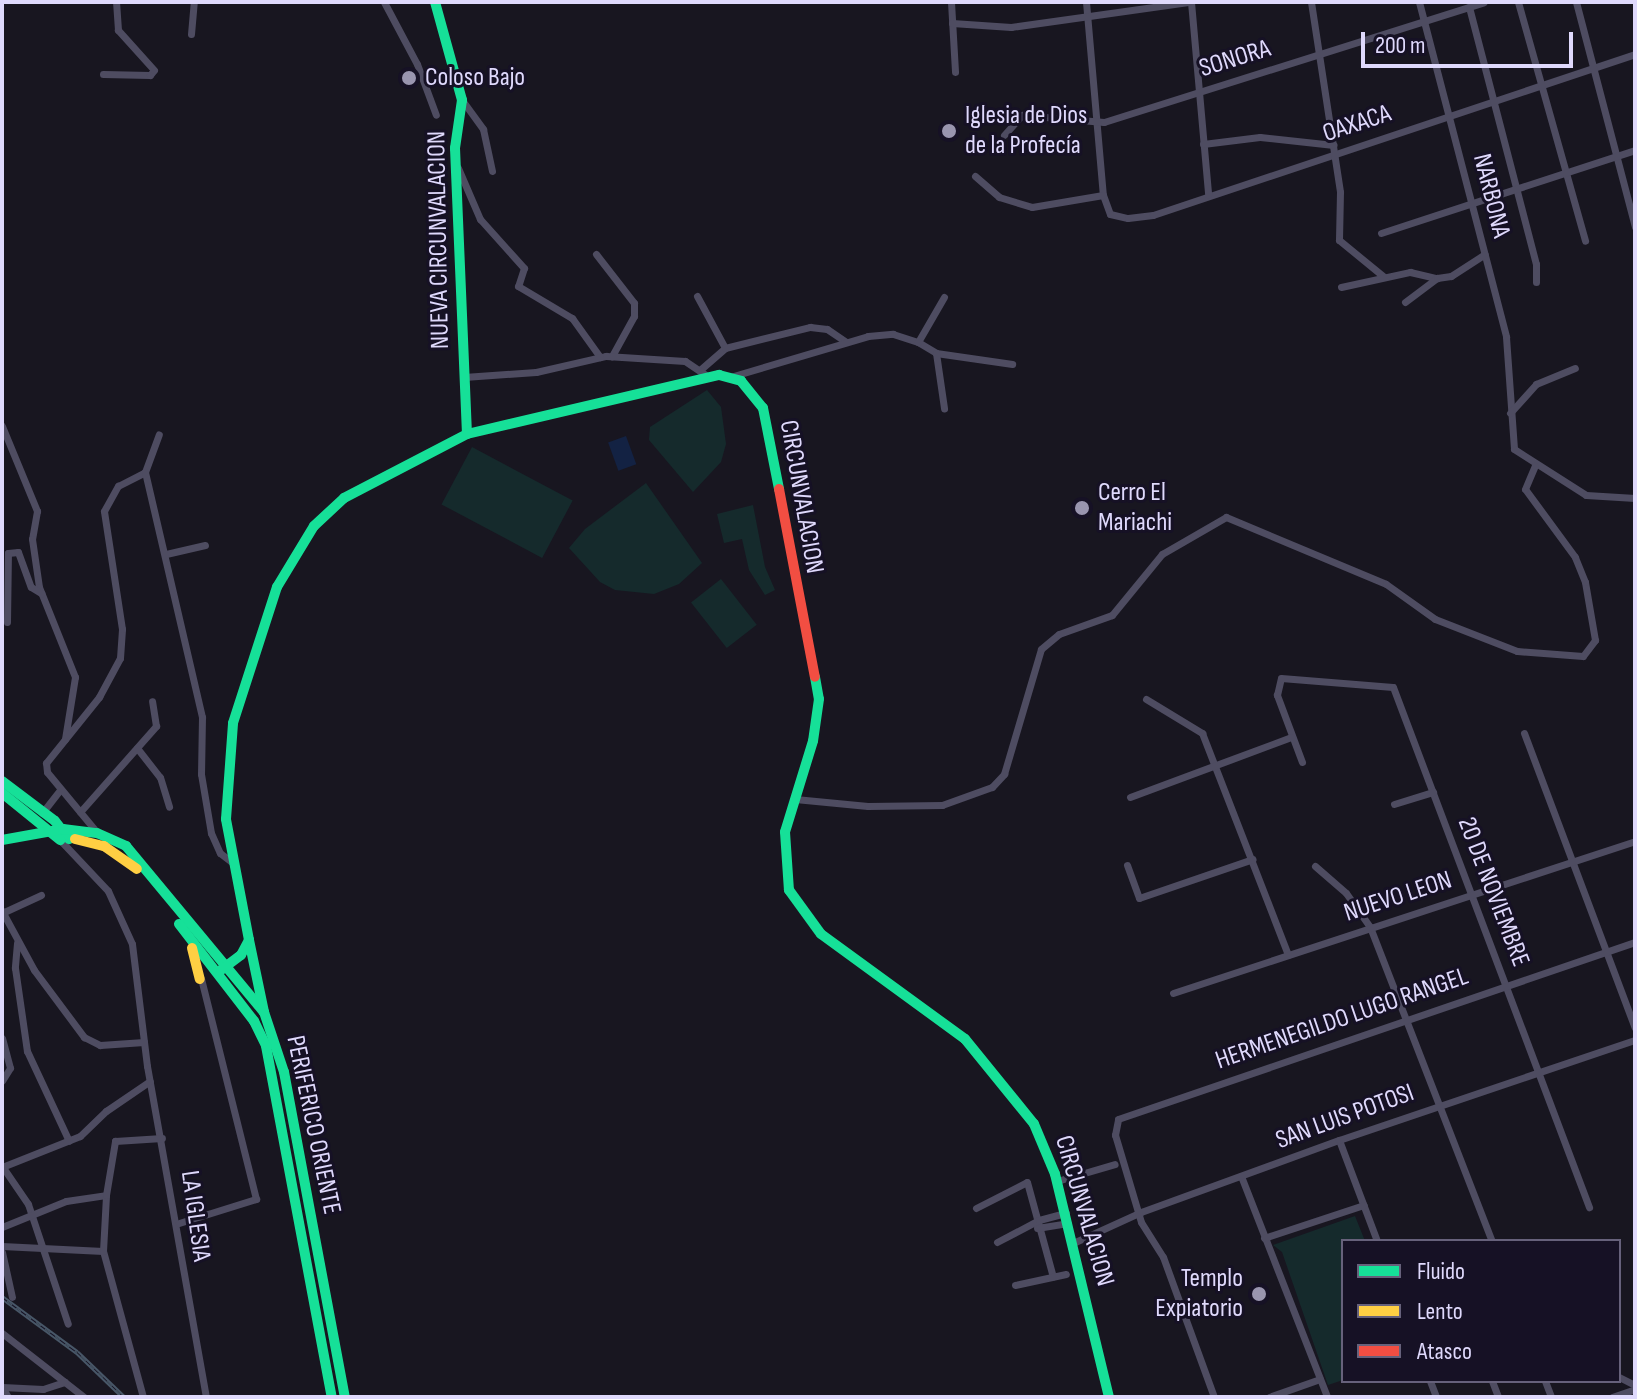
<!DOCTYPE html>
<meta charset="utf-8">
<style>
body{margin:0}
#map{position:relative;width:1637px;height:1399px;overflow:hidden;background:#181620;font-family:"Sofia Sans Condensed",sans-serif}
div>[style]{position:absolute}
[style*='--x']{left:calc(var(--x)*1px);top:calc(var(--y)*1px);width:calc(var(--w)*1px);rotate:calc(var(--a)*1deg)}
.green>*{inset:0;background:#152a2c;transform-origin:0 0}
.water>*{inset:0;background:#132243;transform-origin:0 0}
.street>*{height:7px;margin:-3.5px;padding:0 3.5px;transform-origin:3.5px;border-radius:3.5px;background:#4e4c61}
.fast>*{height:10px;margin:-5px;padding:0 5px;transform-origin:5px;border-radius:5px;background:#16e098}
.slow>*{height:10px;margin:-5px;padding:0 5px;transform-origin:5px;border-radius:5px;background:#ffcf43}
.jam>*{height:10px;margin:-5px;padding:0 5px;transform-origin:5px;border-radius:5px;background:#f24e42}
.rail>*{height:5px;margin-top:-2.5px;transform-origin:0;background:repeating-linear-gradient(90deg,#161125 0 6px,#485768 0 12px);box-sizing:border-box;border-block:2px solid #485768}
.dots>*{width:22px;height:22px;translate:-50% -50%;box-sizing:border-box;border:4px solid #161125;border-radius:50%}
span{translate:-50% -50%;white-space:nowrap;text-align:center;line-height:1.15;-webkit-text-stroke:6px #161125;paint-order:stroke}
.street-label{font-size:26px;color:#dfd9fc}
.poi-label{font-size:26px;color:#dfd9fc}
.left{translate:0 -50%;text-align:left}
.right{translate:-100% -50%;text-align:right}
.frame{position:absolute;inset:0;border:4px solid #dfd9fc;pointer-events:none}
.legend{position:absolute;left:1341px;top:1239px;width:280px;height:144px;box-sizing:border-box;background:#161125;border:2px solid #66617b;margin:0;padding:10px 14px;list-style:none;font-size:24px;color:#dfd9fc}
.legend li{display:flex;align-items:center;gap:16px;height:40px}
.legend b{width:40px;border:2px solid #66617b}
.scale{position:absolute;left:1361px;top:32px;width:212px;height:36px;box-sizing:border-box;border:4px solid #dfd9fc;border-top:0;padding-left:10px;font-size:24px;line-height:28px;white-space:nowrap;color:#dfd9fc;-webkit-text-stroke:6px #161125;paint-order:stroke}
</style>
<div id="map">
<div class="green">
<div style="clip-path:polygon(707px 390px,721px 407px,726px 444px,721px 462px,693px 492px,649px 440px,650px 427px)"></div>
<div style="left:472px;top:447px;width:114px;height:65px;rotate:28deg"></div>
<div style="clip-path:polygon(646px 483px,702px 563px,679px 584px,654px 594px,615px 590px,600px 582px,569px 548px,585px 529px)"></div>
<div style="clip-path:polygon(753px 505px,765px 567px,775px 590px,765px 595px,749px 570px,742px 539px,724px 543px,717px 514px)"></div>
<div style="left:721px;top:579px;width:58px;height:38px;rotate:52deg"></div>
<div style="clip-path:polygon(1355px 1216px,1365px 1241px,1343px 1241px,1343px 1380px,1328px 1385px,1282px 1252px,1273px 1245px)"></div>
</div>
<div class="water">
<div style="left:626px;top:436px;width:30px;height:19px;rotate:70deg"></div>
</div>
<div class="street">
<div style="--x:384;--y:2;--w:70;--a:62"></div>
<div style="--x:417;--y:64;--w:54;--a:69.6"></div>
<div style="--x:951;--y:2;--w:70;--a:86.7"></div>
<div style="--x:1086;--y:2;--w:194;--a:85"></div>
<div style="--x:1103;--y:195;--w:20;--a:70"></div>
<div style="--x:1110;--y:214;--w:18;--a:13"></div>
<div style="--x:1128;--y:218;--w:25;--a:-7"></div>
<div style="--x:1153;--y:215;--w:508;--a:-18.47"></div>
<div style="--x:1191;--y:2;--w:193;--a:84.9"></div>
<div style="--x:1311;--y:2;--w:192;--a:81.3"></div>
<div style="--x:1340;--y:192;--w:48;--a:91.2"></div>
<div style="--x:1339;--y:240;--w:58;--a:39.4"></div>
<div style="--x:1419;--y:2;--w:346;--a:75.4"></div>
<div style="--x:1506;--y:337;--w:112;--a:85.9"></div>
<div style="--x:1514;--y:449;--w:85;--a:32.6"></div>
<div style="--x:1586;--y:495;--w:49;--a:3.5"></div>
<div style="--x:1518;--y:2;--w:248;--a:74.3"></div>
<div style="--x:1576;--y:2;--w:233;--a:75.3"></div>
<div style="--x:1469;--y:7;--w:266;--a:75.4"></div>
<div style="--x:1536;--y:264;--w:18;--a:90"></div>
<div style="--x:952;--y:23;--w:59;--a:3.9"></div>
<div style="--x:1011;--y:27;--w:179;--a:-8"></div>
<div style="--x:191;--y:34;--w:32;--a:-85"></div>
<div style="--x:103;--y:74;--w:47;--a:1.2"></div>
<div style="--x:150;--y:75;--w:6;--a:-51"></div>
<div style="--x:154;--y:70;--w:54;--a:-132"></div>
<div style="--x:118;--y:30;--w:28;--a:-94"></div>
<div style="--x:462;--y:100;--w:36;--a:54"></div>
<div style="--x:483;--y:129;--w:43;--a:77.9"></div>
<div style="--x:1004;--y:135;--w:27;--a:-48"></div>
<div style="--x:1022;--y:115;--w:82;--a:4.9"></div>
<div style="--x:1104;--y:122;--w:398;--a:-17.5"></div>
<div style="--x:1203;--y:144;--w:57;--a:-7"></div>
<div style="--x:1260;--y:137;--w:74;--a:6.2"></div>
<div style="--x:458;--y:168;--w:56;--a:66.7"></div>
<div style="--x:480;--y:219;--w:66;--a:48.1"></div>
<div style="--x:524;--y:268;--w:19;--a:108"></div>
<div style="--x:518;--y:286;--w:63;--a:30.7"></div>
<div style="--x:572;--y:318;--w:48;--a:54.3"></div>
<div style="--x:975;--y:176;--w:32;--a:41"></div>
<div style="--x:999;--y:197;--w:34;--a:17"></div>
<div style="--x:1032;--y:207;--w:72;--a:-9.6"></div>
<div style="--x:1381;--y:233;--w:267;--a:-18.1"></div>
<div style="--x:596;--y:254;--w:62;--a:52.2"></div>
<div style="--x:634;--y:303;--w:13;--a:90"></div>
<div style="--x:634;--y:316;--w:46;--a:118.8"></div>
<div style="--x:1341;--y:287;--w:71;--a:-12.3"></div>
<div style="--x:1410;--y:272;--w:28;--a:13"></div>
<div style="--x:697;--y:296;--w:59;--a:61.7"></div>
<div style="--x:1405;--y:302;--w:40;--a:-37"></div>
<div style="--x:1437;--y:278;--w:14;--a:-8"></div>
<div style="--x:1451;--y:276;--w:40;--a:-32.9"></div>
<div style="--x:918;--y:342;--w:21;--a:31"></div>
<div style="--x:936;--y:353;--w:77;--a:8.2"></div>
<div style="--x:936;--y:353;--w:56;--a:81.7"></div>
<div style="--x:701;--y:369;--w:32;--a:-41"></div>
<div style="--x:725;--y:348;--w:88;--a:-13.9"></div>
<div style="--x:810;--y:327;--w:17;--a:7"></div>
<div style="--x:827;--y:329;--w:22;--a:34"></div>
<div style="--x:464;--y:377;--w:72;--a:-4"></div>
<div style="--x:536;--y:372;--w:72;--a:-12.9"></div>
<div style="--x:606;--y:356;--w:79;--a:3.6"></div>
<div style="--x:685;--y:361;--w:25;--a:34"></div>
<div style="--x:730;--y:377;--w:144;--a:-16.5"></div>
<div style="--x:868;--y:336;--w:25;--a:-5"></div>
<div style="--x:893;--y:334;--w:26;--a:18"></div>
<div style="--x:918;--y:342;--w:52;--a:-60"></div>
<div style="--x:1510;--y:413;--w:39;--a:-48"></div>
<div style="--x:1536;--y:384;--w:42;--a:-22.3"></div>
<div style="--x:2;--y:426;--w:92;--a:67.6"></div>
<div style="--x:37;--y:511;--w:28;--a:100"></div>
<div style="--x:32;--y:539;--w:49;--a:81.7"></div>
<div style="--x:39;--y:587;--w:97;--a:68.2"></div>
<div style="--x:75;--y:677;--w:63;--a:99.2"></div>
<div style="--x:145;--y:472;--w:40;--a:-69.8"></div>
<div style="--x:166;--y:554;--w:40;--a:-13"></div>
<div style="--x:7;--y:622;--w:69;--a:-89.2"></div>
<div style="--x:8;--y:553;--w:10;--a:-6"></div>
<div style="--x:18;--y:552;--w:37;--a:70"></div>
<div style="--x:31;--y:587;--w:12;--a:31"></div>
<div style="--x:1146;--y:699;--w:66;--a:31.3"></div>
<div style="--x:1202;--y:733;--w:238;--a:68.8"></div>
<div style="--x:1524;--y:733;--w:315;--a:69.4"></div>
<div style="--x:137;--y:748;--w:37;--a:52"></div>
<div style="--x:160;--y:777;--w:31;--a:73"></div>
<div style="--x:1302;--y:762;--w:72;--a:-110.5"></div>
<div style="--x:1277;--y:695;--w:17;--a:-77"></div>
<div style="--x:1281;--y:678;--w:112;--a:4.6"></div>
<div style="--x:1393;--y:687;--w:556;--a:69.35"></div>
<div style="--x:1130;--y:797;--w:172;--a:-20.4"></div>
<div style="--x:795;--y:799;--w:73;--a:5.5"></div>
<div style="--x:868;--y:806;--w:74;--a:-0.8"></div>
<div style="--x:942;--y:805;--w:53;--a:-19.8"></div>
<div style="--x:992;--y:787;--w:18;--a:-47"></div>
<div style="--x:1004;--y:774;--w:130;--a:-73.5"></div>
<div style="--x:1041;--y:649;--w:23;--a:-40"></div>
<div style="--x:1059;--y:634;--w:56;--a:-19.7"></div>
<div style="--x:1112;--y:615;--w:79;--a:-50.7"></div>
<div style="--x:1162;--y:554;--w:74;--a:-30"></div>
<div style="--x:1226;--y:517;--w:173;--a:22.7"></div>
<div style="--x:1386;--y:584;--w:60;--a:35.5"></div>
<div style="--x:1435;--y:619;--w:88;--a:21.3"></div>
<div style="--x:1517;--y:651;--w:66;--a:4.3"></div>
<div style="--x:1583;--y:656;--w:20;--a:-53"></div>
<div style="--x:1595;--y:640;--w:59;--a:-99.8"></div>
<div style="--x:1585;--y:582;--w:27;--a:-112"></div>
<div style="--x:1575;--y:557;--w:84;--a:-126.3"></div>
<div style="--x:1525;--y:489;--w:25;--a:-67"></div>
<div style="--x:1394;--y:804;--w:41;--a:-17.1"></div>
<div style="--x:80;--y:812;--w:115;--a:-48.5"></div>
<div style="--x:156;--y:726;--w:25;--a:-99"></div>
<div style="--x:42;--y:813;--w:29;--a:-52"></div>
<div style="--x:95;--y:830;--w:75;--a:-129.6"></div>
<div style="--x:47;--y:772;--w:9;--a:-96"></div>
<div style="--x:46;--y:763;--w:85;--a:-51.2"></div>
<div style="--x:99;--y:697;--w:44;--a:-61.7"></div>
<div style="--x:120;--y:658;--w:29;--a:-86"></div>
<div style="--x:122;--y:629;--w:119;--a:-98.7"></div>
<div style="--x:104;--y:511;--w:29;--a:-61"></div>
<div style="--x:118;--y:486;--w:30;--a:-27"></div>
<div style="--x:145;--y:472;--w:252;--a:76.9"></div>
<div style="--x:202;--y:717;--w:57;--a:91"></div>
<div style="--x:201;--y:774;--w:60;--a:80.4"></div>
<div style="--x:211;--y:833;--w:22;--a:66"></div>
<div style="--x:220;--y:853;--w:16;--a:38"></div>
<div style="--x:60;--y:840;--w:70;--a:46.7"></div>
<div style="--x:108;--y:891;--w:58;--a:65.6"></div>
<div style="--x:132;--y:944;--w:123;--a:83"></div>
<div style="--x:147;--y:1066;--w:336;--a:79.9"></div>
<div style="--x:1127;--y:865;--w:35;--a:70"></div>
<div style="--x:1139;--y:898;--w:120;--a:-18.9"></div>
<div style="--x:1315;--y:866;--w:41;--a:41.1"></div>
<div style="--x:1346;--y:893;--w:42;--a:54.8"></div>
<div style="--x:1370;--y:927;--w:337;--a:68.8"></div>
<div style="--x:2;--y:911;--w:67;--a:61.5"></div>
<div style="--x:34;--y:970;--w:84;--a:53.3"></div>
<div style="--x:84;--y:1037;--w:18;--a:27"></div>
<div style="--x:100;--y:1045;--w:44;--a:-3.9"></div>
<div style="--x:2;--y:913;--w:43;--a:-24.8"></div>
<div style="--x:17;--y:943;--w:25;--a:95"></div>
<div style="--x:15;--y:968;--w:84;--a:81.8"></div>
<div style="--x:27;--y:1051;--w:99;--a:65"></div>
<div style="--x:1173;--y:993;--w:486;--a:-18.2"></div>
<div style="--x:2;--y:1038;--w:31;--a:75"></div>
<div style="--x:10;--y:1068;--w:15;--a:122"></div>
<div style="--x:1339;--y:1140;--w:108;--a:69.4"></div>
<div style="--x:2;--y:1166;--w:46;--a:55.6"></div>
<div style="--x:28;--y:1204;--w:126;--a:71.6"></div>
<div style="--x:2;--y:1167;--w:84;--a:-21.7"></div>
<div style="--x:80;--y:1136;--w:36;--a:-44"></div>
<div style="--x:106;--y:1111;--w:53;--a:-34.3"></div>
<div style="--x:1241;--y:1176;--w:237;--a:68.7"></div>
<div style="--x:1057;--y:1181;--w:60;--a:-16.3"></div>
<div style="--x:976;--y:1208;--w:57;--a:-27"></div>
<div style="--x:1027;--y:1182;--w:98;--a:74.7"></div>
<div style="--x:179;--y:1223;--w:81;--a:-17.3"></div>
<div style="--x:256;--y:1199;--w:227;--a:-104"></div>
<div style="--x:2;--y:1227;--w:69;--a:-22.1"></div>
<div style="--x:66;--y:1201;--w:40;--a:-8.5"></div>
<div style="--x:1037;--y:1228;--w:31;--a:-9"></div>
<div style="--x:1264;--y:1238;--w:105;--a:-18.3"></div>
<div style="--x:997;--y:1242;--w:47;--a:-27.6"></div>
<div style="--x:1039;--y:1220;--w:28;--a:-15"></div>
<div style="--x:1073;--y:1243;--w:75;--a:-24.5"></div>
<div style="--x:1141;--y:1212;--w:211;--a:-20"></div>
<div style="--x:1339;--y:1140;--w:312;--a:-18.7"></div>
<div style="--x:2;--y:1246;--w:101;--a:2.8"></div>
<div style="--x:2;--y:1252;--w:46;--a:77.5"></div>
<div style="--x:1015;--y:1285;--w:52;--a:-12.2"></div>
<div style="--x:2;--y:1333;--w:104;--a:38"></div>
<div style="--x:1619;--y:1377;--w:18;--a:27"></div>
<div style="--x:1430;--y:1381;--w:17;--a:69"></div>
<div style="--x:1492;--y:1381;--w:17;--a:69"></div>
<div style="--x:1545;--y:1381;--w:17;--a:69"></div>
<div style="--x:2;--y:1387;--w:41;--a:2.8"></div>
<div style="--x:43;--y:1389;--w:23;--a:-18"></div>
<div style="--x:2;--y:1387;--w:12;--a:59"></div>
<div style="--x:143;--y:1397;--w:151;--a:-105.3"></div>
<div style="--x:103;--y:1251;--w:56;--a:-86.9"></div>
<div style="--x:106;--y:1195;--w:55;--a:-80.5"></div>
<div style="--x:115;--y:1141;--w:47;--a:-3.7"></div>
<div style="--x:1214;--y:1397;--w:149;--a:-110"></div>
<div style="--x:1163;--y:1257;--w:41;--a:-122.2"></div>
<div style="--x:1141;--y:1222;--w:91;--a:-106.6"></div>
<div style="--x:1115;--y:1135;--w:16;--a:-79"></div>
<div style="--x:1118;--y:1119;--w:546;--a:-18.9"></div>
<div style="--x:1269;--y:1397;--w:54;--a:-19.4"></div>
<div style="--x:1612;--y:1397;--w:24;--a:-19"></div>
</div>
<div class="fast">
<div style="--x:435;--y:2;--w:102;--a:74.6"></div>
<div style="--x:462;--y:100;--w:49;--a:98.3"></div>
<div style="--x:455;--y:148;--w:286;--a:87.6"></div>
<div style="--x:815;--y:677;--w:22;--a:80"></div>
<div style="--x:819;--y:699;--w:42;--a:98.1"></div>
<div style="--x:813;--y:741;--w:95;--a:107.1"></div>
<div style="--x:785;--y:832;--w:58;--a:86.1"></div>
<div style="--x:789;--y:890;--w:54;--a:54"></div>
<div style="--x:821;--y:934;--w:178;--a:36.1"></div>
<div style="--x:965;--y:1039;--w:109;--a:50.9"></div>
<div style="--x:1034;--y:1124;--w:54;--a:67.2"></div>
<div style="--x:1055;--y:1174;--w:229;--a:76.4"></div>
<div style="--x:2;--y:781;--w:66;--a:37"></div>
<div style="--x:55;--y:821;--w:23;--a:52"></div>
<div style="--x:2;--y:793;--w:75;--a:39"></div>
<div style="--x:2;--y:840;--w:62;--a:-10.2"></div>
<div style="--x:63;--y:829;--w:34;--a:7"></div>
<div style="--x:97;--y:833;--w:32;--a:24"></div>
<div style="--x:126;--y:846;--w:216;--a:50.3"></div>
<div style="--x:264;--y:1012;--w:63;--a:71.6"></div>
<div style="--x:284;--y:1072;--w:331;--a:79.4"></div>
<div style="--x:179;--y:924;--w:123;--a:52.3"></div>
<div style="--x:254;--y:1021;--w:28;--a:64"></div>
<div style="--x:266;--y:1046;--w:357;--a:79.4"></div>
<div style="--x:249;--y:940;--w:74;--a:78.2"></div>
<div style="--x:221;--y:970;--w:25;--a:-37"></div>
<div style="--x:241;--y:955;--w:17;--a:-62"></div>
<div style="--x:249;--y:940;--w:123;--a:-100.8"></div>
<div style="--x:226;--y:819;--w:96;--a:-85.8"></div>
<div style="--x:233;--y:723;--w:143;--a:-72.1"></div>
<div style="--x:277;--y:587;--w:71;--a:-58.8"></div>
<div style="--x:314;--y:526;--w:41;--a:-43"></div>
<div style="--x:344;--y:498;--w:139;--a:-27.5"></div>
<div style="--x:467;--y:434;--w:259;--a:-13.2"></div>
<div style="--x:719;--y:375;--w:23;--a:15"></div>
<div style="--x:741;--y:381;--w:35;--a:51"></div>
<div style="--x:763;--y:408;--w:83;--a:78.8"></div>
</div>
<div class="slow">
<div style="--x:75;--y:839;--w:30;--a:14"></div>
<div style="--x:104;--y:846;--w:40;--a:34.9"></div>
<div style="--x:192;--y:948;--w:32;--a:76"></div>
</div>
<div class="jam">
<div style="--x:779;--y:489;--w:191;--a:79.2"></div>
</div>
<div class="rail">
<div style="--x:2;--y:1297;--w:93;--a:36.3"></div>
<div style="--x:77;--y:1352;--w:65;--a:43.8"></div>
</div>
<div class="dots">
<div style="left:409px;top:78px;background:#9995af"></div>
<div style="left:949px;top:131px;background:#9995af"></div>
<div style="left:1082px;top:508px;background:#9995af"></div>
<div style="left:1259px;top:1294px;background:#9995af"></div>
</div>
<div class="street-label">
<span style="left:1235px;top:59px;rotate:-17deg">SONORA</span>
<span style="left:1357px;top:124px;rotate:-18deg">OAXACA</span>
<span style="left:1491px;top:196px;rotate:76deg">NARBONA</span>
<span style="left:439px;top:240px;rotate:-91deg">NUEVA CIRCUNVALACION</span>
<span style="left:801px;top:497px;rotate:80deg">CIRCUNVALACION</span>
<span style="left:1493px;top:892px;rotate:69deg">20 DE NOVIEMBRE</span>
<span style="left:1398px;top:897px;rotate:-18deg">NUEVO LEON</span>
<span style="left:1342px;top:1019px;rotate:-19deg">HERMENEGILDO LUGO RANGEL</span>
<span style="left:1345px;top:1117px;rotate:-20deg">SAN LUIS POTOSI</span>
<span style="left:313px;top:1125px;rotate:78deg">PERIFERICO ORIENTE</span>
<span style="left:1084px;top:1211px;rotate:74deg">CIRCUNVALACION</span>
<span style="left:195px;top:1216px;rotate:82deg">LA IGLESIA</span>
</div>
<div class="poi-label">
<span class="left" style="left:425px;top:78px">Coloso Bajo</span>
<span class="left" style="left:965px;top:131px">Iglesia de Dios<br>de la Profecía</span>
<span class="left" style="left:1098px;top:508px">Cerro El<br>Mariachi</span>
<span class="right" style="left:1243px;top:1294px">Templo<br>Expiatorio</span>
</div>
<div class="frame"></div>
<ul class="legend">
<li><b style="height:10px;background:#16e098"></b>Fluido</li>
<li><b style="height:10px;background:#ffcf43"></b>Lento</li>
<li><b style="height:10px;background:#f24e42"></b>Atasco</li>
</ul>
<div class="scale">200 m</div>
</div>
